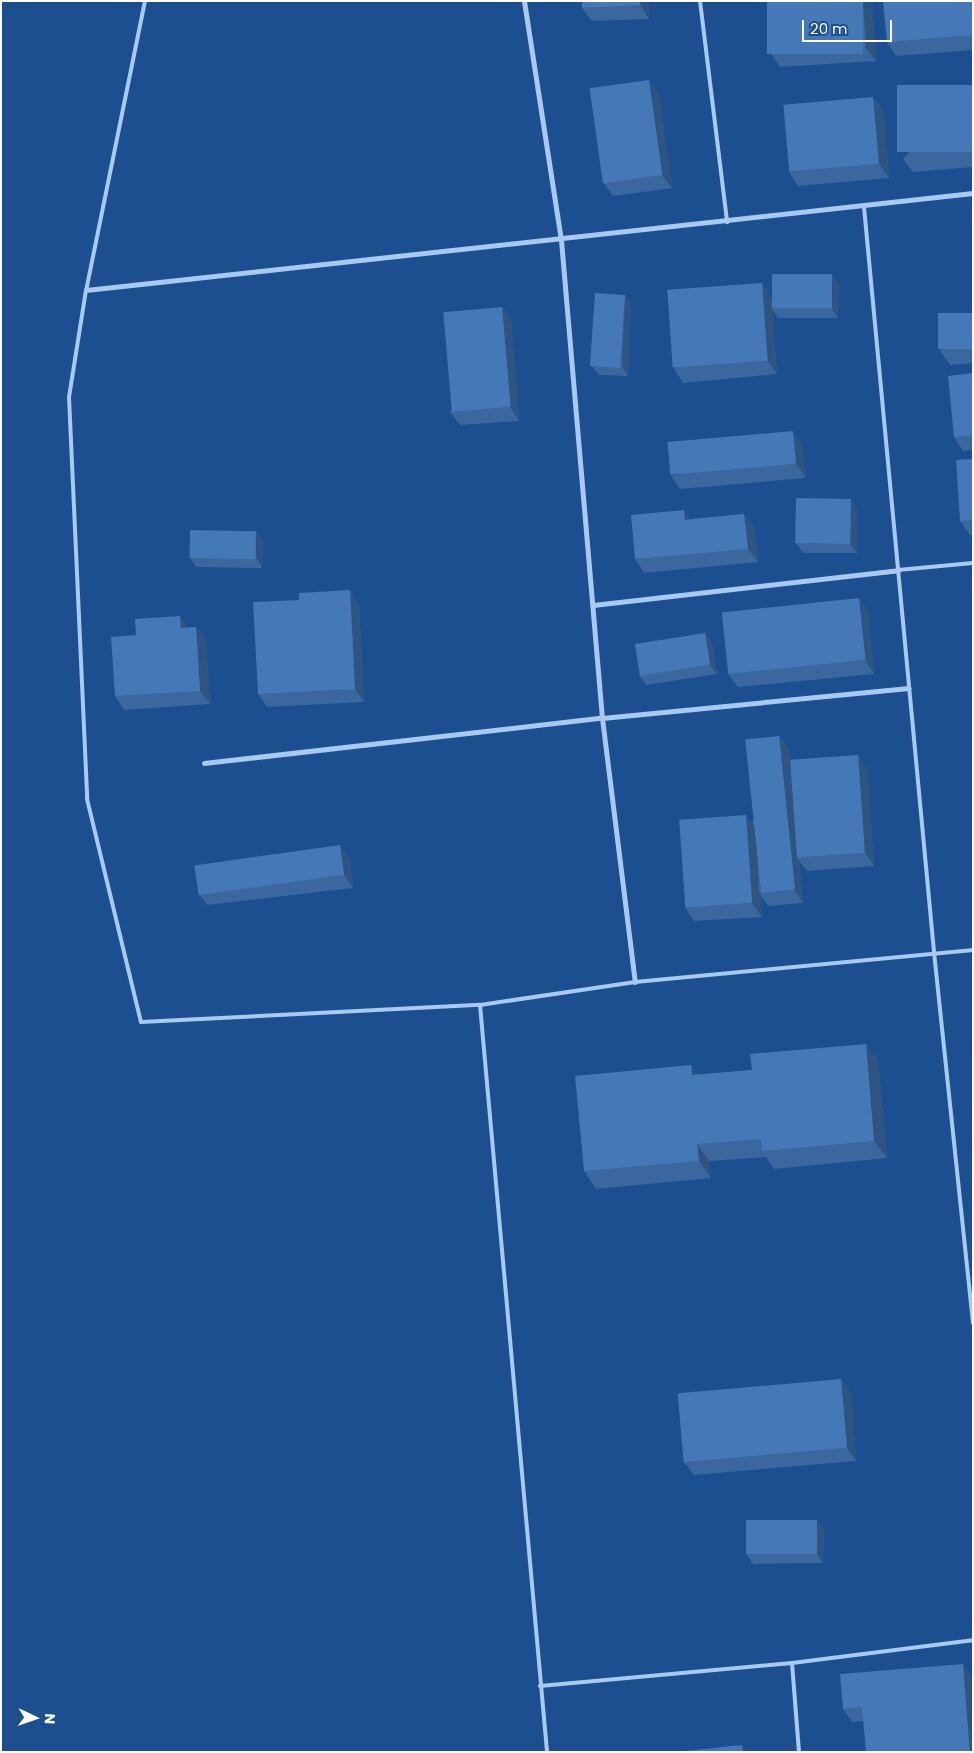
<!DOCTYPE html>
<style>
body{margin:0}
#map{position:relative;width:974px;height:1753px;overflow:hidden;background:#1b4f8f;font-family:Poppins,sans-serif}
div>[style]{position:absolute}
[style*='--x']{left:calc(var(--x)*1px);top:calc(var(--y)*1px);width:calc(var(--w)*1px);rotate:calc(var(--a)*1deg)}
.lane>*{height:4px;margin:-2px;padding:0 2px;transform-origin:2px;border-radius:2px;background:#a9c9ee}
.street>*{height:5px;margin:-2.5px;padding:0 2.5px;transform-origin:2.5px;border-radius:2.5px;background:#a9c9ee}
.wall>*{inset:0;background:#3a679d}
.shaded-wall>*{inset:0;background:#305480}
.building>*{inset:0;background:#4478b7;transform-origin:0 0}
span{translate:-50% -50%;white-space:nowrap;text-align:center;line-height:1.15;-webkit-text-stroke:4.5px #1b4f8f;paint-order:stroke}
.frame{position:absolute;inset:0;border:2px solid #fff;pointer-events:none}
.north{position:absolute;left:10px;top:1693px;width:50px;height:50px;-webkit-text-stroke:4px #1b4f8f;paint-order:stroke;rotate:93deg;font-size:14px;font-weight:700;line-height:20px;text-align:center;color:#fff}
.north::after{content:'';display:block;margin:auto;width:18px;height:22px;background:#fff;clip-path:polygon(50% 0,100% 100%,50% 72%,0 100%)}
.scale{position:absolute;left:802px;top:20px;width:90px;height:22px;box-sizing:border-box;border:2px solid #fff;border-top:0;padding-left:6px;font-size:15px;line-height:18px;white-space:nowrap;color:#fff;-webkit-text-stroke:4px #1b4f8f;paint-order:stroke}
</style>
<div id="map">
<div class="lane">
<div style="--x:145;--y:1;--w:295;--a:101.5"></div>
<div style="--x:86;--y:290;--w:108;--a:99"></div>
<div style="--x:69;--y:397;--w:402;--a:87.4"></div>
<div style="--x:87;--y:799;--w:229;--a:76.4"></div>
<div style="--x:141;--y:1022;--w:339;--a:-2.9"></div>
<div style="--x:480;--y:1005;--w:157;--a:-8.4"></div>
<div style="--x:635;--y:982;--w:340;--a:-5.4"></div>
<div style="--x:700;--y:1;--w:223;--a:83"></div>
<div style="--x:864;--y:207;--w:748;--a:84.63"></div>
<div style="--x:934;--y:952;--w:373;--a:84"></div>
<div style="--x:898;--y:570;--w:75;--a:-5.3"></div>
<div style="--x:480;--y:1005;--w:750;--a:84.87"></div>
<div style="--x:792;--y:1663;--w:89;--a:85.5"></div>
<div style="--x:540;--y:1686;--w:253;--a:-5.2"></div>
<div style="--x:792;--y:1663;--w:182;--a:-7.2"></div>
</div>
<div class="street">
<div style="--x:524;--y:1;--w:242;--a:81.2"></div>
<div style="--x:561;--y:240;--w:480;--a:85.1"></div>
<div style="--x:602;--y:718;--w:266;--a:82.9"></div>
<div style="--x:86;--y:290;--w:892;--a:-6.24"></div>
<div style="--x:593;--y:605;--w:307;--a:-6.5"></div>
<div style="--x:204;--y:763;--w:401;--a:-6.5"></div>
<div style="--x:602;--y:718;--w:308;--a:-5.6"></div>
</div>
<div class="wall">
<div style="clip-path:polygon(648px 1px,649px 19px,592px 21px,582px 8px)"></div>
<div style="clip-path:polygon(767px 1px,872px 1px,876px 61px,780px 67px,771px 54px)"></div>
<div style="clip-path:polygon(973px 1px,973px 50px,896px 56px,887px 42px)"></div>
<div style="clip-path:polygon(973px 85px,973px 167px,913px 172px,903px 159px)"></div>
<div style="clip-path:polygon(659px 93px,672px 188px,613px 196px,604px 183px)"></div>
<div style="clip-path:polygon(873px 97px,883px 110px,889px 178px,798px 186px,789px 172px)"></div>
<div style="clip-path:polygon(832px 274px,839px 283px,838px 318px,778px 318px,772px 309px,777px 374px,683px 383px,674px 369px,762px 283px,771px 297px,772px 307px)"></div>
<div style="clip-path:polygon(625px 295px,631px 304px,628px 376px,599px 375px,592px 366px)"></div>
<div style="clip-path:polygon(502px 307px,511px 320px,519px 421px,460px 425px,450px 412px)"></div>
<div style="clip-path:polygon(973px 313px,973px 363px,950px 365px,940px 351px)"></div>
<div style="clip-path:polygon(973px 373px,973px 450px,963px 451px,954px 437px)"></div>
<div style="clip-path:polygon(802px 444px,806px 478px,680px 489px,671px 476px)"></div>
<div style="clip-path:polygon(973px 459px,973px 534px,970px 535px,960px 521px)"></div>
<div style="clip-path:polygon(857px 508px,857px 553px,803px 553px,796px 543px)"></div>
<div style="clip-path:polygon(744px 514px,754px 527px,758px 562px,644px 573px,635px 559px,690px 519px)"></div>
<div style="clip-path:polygon(263px 540px,262px 568px,196px 567px,190px 558px)"></div>
<div style="clip-path:polygon(350px 590px,359px 604px,364px 702px,267px 707px,258px 694px,299px 600px)"></div>
<div style="clip-path:polygon(868px 611px,874px 674px,738px 687px,728px 674px)"></div>
<div style="clip-path:polygon(196px 627px,206px 641px,210px 704px,124px 710px,115px 696px,188px 628px)"></div>
<div style="clip-path:polygon(705px 633px,712px 642px,717px 674px,646px 685px,639px 675px)"></div>
<div style="clip-path:polygon(779px 736px,789px 749px,790px 766px,858px 755px,867px 769px,874px 866px,807px 871px,799px 861px,803px 903px,768px 906px,760px 894px,762px 917px,694px 921px,685px 907px,746px 815px,752px 824px)"></div>
<div style="clip-path:polygon(350px 859px,353px 888px,207px 905px,198px 892px)"></div>
<div style="clip-path:polygon(866px 1044px,878px 1061px,887px 1158px,774px 1169px,766px 1157px,709px 1161px,711px 1178px,596px 1189px,584px 1171px,691px 1065px,697px 1075px,752px 1070px)"></div>
<div style="clip-path:polygon(841px 1379px,851px 1393px,856px 1461px,694px 1475px,684px 1462px)"></div>
<div style="clip-path:polygon(824px 1529px,823px 1563px,753px 1564px,746px 1554px)"></div>
<div style="clip-path:polygon(963px 1664px,972px 1677px,863px 1721px,852px 1722px,843px 1709px)"></div>
</div>
<div class="shaded-wall">
<div style="clip-path:polygon(640px 1px,648px 1px,649px 19px,640px 5px)"></div>
<div style="clip-path:polygon(863px 1px,872px 1px,876px 61px,866px 48px)"></div>
<div style="clip-path:polygon(649px 80px,659px 93px,672px 188px,662px 175px)"></div>
<div style="clip-path:polygon(873px 97px,883px 110px,889px 178px,879px 164px)"></div>
<div style="clip-path:polygon(832px 274px,839px 283px,838px 318px,832px 309px)"></div>
<div style="clip-path:polygon(762px 283px,771px 297px,777px 374px,768px 361px)"></div>
<div style="clip-path:polygon(625px 295px,631px 304px,628px 376px,622px 367px)"></div>
<div style="clip-path:polygon(502px 307px,511px 320px,519px 421px,510px 407px)"></div>
<div style="clip-path:polygon(793px 431px,802px 444px,806px 478px,796px 464px)"></div>
<div style="clip-path:polygon(851px 499px,857px 508px,857px 553px,850px 544px)"></div>
<div style="clip-path:polygon(684px 510px,694px 524px,685px 520px)"></div>
<div style="clip-path:polygon(744px 514px,754px 527px,758px 562px,748px 549px)"></div>
<div style="clip-path:polygon(256px 531px,263px 540px,262px 568px,256px 558px)"></div>
<div style="clip-path:polygon(350px 590px,359px 604px,364px 702px,355px 689px)"></div>
<div style="clip-path:polygon(859px 598px,868px 611px,874px 674px,865px 660px)"></div>
<div style="clip-path:polygon(180px 616px,190px 630px,181px 628px)"></div>
<div style="clip-path:polygon(196px 627px,206px 641px,210px 704px,200px 691px)"></div>
<div style="clip-path:polygon(705px 633px,712px 642px,717px 674px,710px 665px)"></div>
<div style="clip-path:polygon(779px 736px,789px 749px,799px 857px,797px 857px,799px 861px,803px 903px,794px 889px)"></div>
<div style="clip-path:polygon(858px 755px,867px 769px,874px 866px,865px 853px)"></div>
<div style="clip-path:polygon(746px 815px,756px 828px,759px 892px,760px 894px,762px 917px,752px 903px)"></div>
<div style="clip-path:polygon(340px 845px,350px 859px,353px 888px,344px 875px)"></div>
<div style="clip-path:polygon(866px 1044px,878px 1061px,887px 1158px,874px 1141px)"></div>
<div style="clip-path:polygon(691px 1065px,703px 1083px,692px 1075px)"></div>
<div style="clip-path:polygon(697px 1144px,709px 1161px,711px 1178px,699px 1161px)"></div>
<div style="clip-path:polygon(841px 1379px,851px 1393px,856px 1461px,847px 1448px)"></div>
<div style="clip-path:polygon(817px 1520px,824px 1529px,823px 1563px,817px 1554px)"></div>
<div style="clip-path:polygon(963px 1664px,972px 1677px,973px 1752px,970px 1752px)"></div>
<div style="clip-path:polygon(742px 1745px,747px 1752px,743px 1752px)"></div>
</div>
<div class="building">
<div style="clip-path:polygon(582px 1px,640px 1px,640px 5px,582px 8px)"></div>
<div style="left:767px;top:1px;width:96px;height:53px"></div>
<div style="clip-path:polygon(883px 1px,973px 1px,973px 35px,887px 42px)"></div>
<div style="left:649px;top:80px;width:96px;height:60px;rotate:82deg"></div>
<div style="left:973px;top:85px;width:67px;height:76px;rotate:90deg"></div>
<div style="left:873px;top:97px;width:67px;height:90px;rotate:85deg"></div>
<div style="left:772px;top:274px;width:60px;height:34px"></div>
<div style="left:762px;top:283px;width:78px;height:95px;rotate:86deg"></div>
<div style="left:595px;top:293px;width:30px;height:73px;rotate:4deg"></div>
<div style="left:502px;top:307px;width:100px;height:59px;rotate:85deg"></div>
<div style="left:973px;top:313px;width:36px;height:35px;rotate:90deg"></div>
<div style="clip-path:polygon(973px 373px,973px 435px,954px 437px,948px 376px)"></div>
<div style="left:793px;top:431px;width:33px;height:126px;rotate:85deg"></div>
<div style="clip-path:polygon(973px 459px,973px 520px,960px 521px,956px 460px)"></div>
<div style="left:796px;top:498px;width:55px;height:45px;rotate:1deg"></div>
<div style="clip-path:polygon(684px 510px,685px 520px,744px 514px,748px 549px,635px 559px,631px 515px)"></div>
<div style="left:190px;top:530px;width:66px;height:28px;rotate:1deg"></div>
<div style="clip-path:polygon(350px 590px,355px 689px,258px 694px,253px 602px,299px 600px,299px 593px)"></div>
<div style="left:859px;top:598px;width:62px;height:138px;rotate:84deg"></div>
<div style="clip-path:polygon(180px 616px,181px 628px,196px 627px,200px 691px,115px 696px,111px 637px,136px 635px,135px 619px)"></div>
<div style="left:705px;top:633px;width:32px;height:71px;rotate:81deg"></div>
<div style="left:779px;top:736px;width:154px;height:34px;rotate:84deg"></div>
<div style="left:858px;top:755px;width:98px;height:68px;rotate:86deg"></div>
<div style="left:746px;top:815px;width:88px;height:67px;rotate:86deg"></div>
<div style="left:340px;top:845px;width:30px;height:147px;rotate:82deg"></div>
<div style="clip-path:polygon(866px 1044px,874px 1141px,762px 1151px,761px 1139px,697px 1144px,699px 1161px,584px 1171px,575px 1076px,691px 1065px,692px 1075px,752px 1070px,750px 1054px)"></div>
<div style="left:841px;top:1379px;width:69px;height:164px;rotate:85deg"></div>
<div style="left:746px;top:1520px;width:71px;height:34px"></div>
<div style="clip-path:polygon(963px 1664px,970px 1752px,866px 1752px,862px 1707px,843px 1709px,840px 1674px)"></div>
<div style="clip-path:polygon(742px 1745px,743px 1752px,685px 1752px,685px 1751px)"></div>
</div>
<div class="frame"></div>
<div class="north">N</div>
<div class="scale">20 m</div>
</div>
